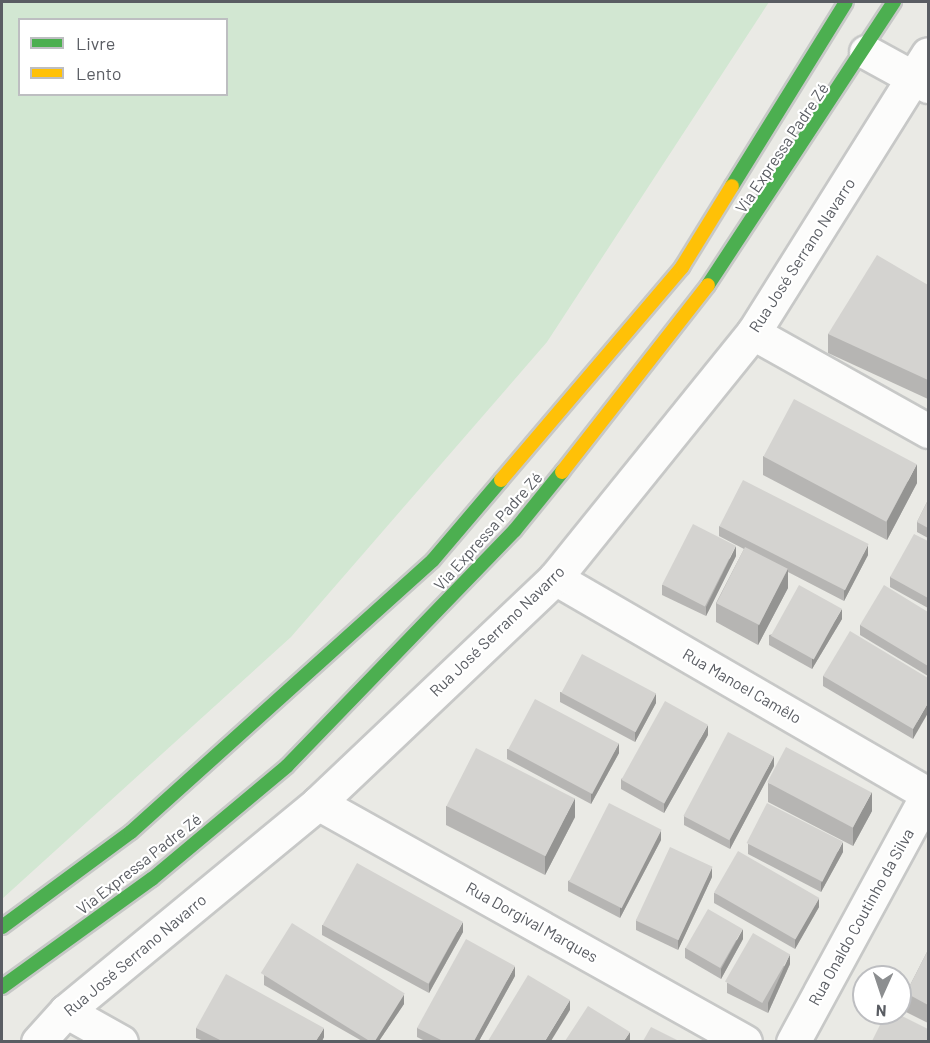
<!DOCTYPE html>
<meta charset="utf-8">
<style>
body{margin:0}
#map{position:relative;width:930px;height:1043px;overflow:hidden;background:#eaeae5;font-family:Barlow,sans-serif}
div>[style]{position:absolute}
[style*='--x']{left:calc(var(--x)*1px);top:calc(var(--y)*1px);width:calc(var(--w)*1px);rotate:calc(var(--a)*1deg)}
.green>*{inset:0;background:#d2e7d2}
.roads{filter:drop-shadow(2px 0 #c7c8c7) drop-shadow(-2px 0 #c7c8c7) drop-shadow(0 2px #c7c8c7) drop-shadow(0 -2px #c7c8c7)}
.street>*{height:33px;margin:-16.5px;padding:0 16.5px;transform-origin:16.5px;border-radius:16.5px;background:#fcfcfb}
.fast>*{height:14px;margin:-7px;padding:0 7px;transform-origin:7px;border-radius:7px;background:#4caf50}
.slow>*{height:14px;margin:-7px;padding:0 7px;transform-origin:7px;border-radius:7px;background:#ffc107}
.wall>*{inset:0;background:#b6b5b3}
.shaded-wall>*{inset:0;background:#949492}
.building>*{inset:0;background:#d4d3d0;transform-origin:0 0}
span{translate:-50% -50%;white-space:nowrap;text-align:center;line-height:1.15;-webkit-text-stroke:4.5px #fff;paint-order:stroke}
.street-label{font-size:16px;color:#5a5d63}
.frame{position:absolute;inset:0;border:3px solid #5a5d63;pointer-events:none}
.legend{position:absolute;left:18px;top:18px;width:210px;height:78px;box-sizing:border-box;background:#fff;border:2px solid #bdbec1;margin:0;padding:8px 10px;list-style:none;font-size:18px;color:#5a5d63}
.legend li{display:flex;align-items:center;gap:12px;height:30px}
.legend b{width:30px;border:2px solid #bdbec1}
.north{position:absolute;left:852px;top:965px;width:60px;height:60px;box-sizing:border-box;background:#fff;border:2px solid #bdbec1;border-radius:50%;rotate:183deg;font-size:16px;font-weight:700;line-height:24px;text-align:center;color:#5a5d63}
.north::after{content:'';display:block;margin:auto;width:21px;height:27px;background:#8c8e90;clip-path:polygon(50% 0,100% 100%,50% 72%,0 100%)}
</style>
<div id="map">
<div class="green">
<div style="clip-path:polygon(evenodd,2px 2px,769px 2px,547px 342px,291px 637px,2px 899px,2px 2px,20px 20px,226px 20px,226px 94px,20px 94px,20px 20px)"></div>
</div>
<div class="roads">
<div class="street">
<div style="--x:866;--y:52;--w:71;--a:28.7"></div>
<div style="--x:753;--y:333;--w:201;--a:29.2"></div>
<div style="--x:555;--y:578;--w:431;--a:30.1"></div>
<div style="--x:318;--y:803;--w:489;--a:29.2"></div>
<div style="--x:66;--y:1011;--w:63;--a:29.4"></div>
<div style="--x:38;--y:1042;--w:42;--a:-47.9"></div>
<div style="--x:66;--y:1011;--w:327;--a:-39.5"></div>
<div style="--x:318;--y:803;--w:327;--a:-43.5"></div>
<div style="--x:555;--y:578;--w:315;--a:-51.1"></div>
<div style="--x:753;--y:333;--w:329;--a:-57.9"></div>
<div style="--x:793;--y:1042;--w:283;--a:-61.5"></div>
</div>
<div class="fast">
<div style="--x:732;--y:186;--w:216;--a:-58.2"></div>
<div style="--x:708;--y:285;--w:339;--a:-56.7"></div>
<div style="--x:2;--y:927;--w:160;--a:-36.4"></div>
<div style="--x:131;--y:832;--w:406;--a:-42"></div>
<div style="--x:433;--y:560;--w:105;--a:-49.6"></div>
<div style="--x:2;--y:987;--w:185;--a:-35.8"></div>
<div style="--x:152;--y:879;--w:176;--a:-39.9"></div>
<div style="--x:287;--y:766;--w:328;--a:-46"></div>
<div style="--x:515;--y:530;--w:75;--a:-51"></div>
</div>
<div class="slow">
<div style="--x:562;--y:472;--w:237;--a:-52"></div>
<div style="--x:501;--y:480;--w:280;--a:-49.6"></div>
<div style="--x:682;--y:267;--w:95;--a:-58.3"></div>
</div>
</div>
<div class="wall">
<div style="clip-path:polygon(928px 285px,928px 399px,828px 353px,828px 334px)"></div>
<div style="clip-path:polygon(763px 456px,917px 483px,887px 540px,763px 475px)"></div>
<div style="clip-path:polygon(928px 500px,928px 538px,917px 532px,917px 522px)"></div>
<div style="clip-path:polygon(719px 526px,868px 555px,844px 601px,788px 572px,788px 588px,758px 645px,716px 622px,716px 603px,744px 549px,719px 536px)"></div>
<div style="clip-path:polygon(928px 541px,928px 608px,890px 587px,890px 577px)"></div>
<div style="clip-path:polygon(736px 556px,706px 616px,662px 595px,662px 585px)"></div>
<div style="clip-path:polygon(928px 612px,928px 676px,860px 635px,860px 625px)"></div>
<div style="clip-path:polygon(842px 619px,812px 669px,769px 645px,769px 635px)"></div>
<div style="clip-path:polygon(823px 676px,928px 678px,913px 739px,823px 686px)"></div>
<div style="clip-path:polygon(560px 692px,656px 703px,635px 742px,560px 702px)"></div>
<div style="clip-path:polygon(708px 735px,664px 813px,621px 789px,621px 779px)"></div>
<div style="clip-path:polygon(507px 749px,619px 753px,591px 804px,507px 759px)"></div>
<div style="clip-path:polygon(774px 766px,730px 849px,684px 825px,684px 816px)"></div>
<div style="clip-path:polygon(768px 783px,872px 811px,853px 846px,768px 802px)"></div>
<div style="clip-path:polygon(446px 806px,575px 817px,545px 875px,446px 825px)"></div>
<div style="clip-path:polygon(661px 840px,620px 918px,568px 891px,568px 881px)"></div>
<div style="clip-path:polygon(748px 844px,843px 852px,821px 892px,748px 854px)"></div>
<div style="clip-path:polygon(712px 877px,678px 950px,636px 930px,636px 920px)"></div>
<div style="clip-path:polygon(714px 893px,819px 907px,795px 949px,714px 903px)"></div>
<div style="clip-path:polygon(322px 925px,463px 932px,429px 993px,322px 935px)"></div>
<div style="clip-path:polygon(743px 939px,721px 979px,685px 958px,685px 948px)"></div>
<div style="clip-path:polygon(928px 950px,928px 1023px,906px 1012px,906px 993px)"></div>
<div style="clip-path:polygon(790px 964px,768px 1013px,727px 993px,727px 983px)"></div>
<div style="clip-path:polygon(264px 975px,404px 1004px,379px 1041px,362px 1041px,264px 985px)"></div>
<div style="clip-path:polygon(515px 976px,479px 1041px,425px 1041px,417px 1037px,417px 1028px)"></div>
<div style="clip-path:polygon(196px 1028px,324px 1037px,322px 1041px,204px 1041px,196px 1038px)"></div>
</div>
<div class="shaded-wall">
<div style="clip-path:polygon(917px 464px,917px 483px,887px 540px,887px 521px)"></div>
<div style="clip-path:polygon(868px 545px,868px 555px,844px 601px,844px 591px)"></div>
<div style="clip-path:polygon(736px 546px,736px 556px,706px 616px,706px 607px)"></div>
<div style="clip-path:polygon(788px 569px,788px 588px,758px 645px,758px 626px)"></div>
<div style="clip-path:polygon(842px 609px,842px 619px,812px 669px,812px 659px)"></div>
<div style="clip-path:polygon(656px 693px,656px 703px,635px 742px,635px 732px)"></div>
<div style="clip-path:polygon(928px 703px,928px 713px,913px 739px,913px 729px)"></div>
<div style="clip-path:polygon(708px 725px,708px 735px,664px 813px,664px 804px)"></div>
<div style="clip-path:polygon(619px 743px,619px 753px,591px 804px,591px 794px)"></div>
<div style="clip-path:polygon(774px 756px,774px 766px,730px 849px,730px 839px)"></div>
<div style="clip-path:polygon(872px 792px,872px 811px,853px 846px,853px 827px)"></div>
<div style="clip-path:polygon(575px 798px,575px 817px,545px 875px,545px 856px)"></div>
<div style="clip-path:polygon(661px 830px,661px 840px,620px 918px,620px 908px)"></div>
<div style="clip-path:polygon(843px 842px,843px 852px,821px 892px,821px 883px)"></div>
<div style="clip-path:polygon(712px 867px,712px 877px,678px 950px,678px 940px)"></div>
<div style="clip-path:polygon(819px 898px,819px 907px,795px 949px,795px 939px)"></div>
<div style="clip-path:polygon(463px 922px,463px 932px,429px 993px,429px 984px)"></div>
<div style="clip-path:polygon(743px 929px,743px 939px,721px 979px,721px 969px)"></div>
<div style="clip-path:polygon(790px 954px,790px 964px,768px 1013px,768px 1003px)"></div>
<div style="clip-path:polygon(515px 966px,515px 976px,479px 1041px,474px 1041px)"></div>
<div style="clip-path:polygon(404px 994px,404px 1004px,379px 1041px,374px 1041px,374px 1038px)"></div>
<div style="clip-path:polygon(570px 1000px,570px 1010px,551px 1041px,545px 1041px)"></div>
<div style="clip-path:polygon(324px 1028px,324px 1037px,322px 1041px,316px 1041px)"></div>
<div style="clip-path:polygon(630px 1032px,630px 1041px,624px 1041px)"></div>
</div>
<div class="building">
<div style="clip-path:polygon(877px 255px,928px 285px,928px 380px,828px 334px)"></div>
<div style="left:794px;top:399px;width:139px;height:65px;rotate:28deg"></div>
<div style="left:743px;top:480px;width:141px;height:52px;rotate:27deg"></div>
<div style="clip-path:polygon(928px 500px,928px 528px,917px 522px)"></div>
<div style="left:693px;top:524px;width:48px;height:68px;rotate:27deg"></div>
<div style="clip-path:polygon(914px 534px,928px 541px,928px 598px,890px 577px)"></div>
<div style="left:745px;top:547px;width:48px;height:63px;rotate:27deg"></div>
<div style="left:799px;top:585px;width:49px;height:58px;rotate:29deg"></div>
<div style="clip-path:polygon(884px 585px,928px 612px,928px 666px,860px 625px)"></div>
<div style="clip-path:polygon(850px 631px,928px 678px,928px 703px,913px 729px,823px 676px)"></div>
<div style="left:582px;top:654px;width:84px;height:44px;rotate:28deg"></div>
<div style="left:535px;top:699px;width:95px;height:57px;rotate:28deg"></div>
<div style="left:665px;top:701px;width:49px;height:90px;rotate:29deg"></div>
<div style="left:728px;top:732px;width:52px;height:95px;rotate:28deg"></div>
<div style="left:786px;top:747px;width:97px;height:40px;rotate:28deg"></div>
<div style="left:476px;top:748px;width:111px;height:65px;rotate:27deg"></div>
<div style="left:609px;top:803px;width:59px;height:88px;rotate:27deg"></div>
<div style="left:767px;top:803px;width:85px;height:45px;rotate:27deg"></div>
<div style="left:670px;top:847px;width:47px;height:81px;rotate:25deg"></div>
<div style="left:738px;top:851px;width:94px;height:48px;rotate:30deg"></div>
<div style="left:357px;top:863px;width:121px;height:71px;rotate:29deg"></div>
<div style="left:708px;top:909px;width:40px;height:45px;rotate:30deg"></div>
<div style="left:292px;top:923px;width:133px;height:59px;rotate:32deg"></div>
<div style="left:753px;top:933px;width:43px;height:56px;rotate:30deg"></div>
<div style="clip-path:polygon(466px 939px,515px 966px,474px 1041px,443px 1041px,417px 1028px)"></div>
<div style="clip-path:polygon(928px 950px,928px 1005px,906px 993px)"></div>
<div style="clip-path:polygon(226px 974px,324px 1028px,316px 1041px,222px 1041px,196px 1028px)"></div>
<div style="clip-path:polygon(528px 975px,570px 1000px,545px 1041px,488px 1041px)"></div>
<div style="clip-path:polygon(588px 1006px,630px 1032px,624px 1041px,565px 1041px)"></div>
<div style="clip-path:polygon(886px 1013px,896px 1013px,928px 1029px,928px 1041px,872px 1041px)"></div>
<div style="clip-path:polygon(651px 1027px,679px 1041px,643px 1041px)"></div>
</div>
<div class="street-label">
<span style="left:782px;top:148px;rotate:-56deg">Via Expressa Padre Zé</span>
<span style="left:802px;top:255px;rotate:-57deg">Rua José Serrano Navarro</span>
<span style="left:488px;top:531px;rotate:-48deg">Via Expressa Padre Zé</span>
<span style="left:497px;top:631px;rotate:-44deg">Rua José Serrano Navarro</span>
<span style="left:742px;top:686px;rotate:30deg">Rua Manoel Camêlo</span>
<span style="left:139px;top:864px;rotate:-38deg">Via Expressa Padre Zé</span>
<span style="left:861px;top:917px;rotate:-61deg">Rua Onaldo Coutinho da Silva</span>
<span style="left:532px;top:922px;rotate:29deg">Rua Dorgival Marques</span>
<span style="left:135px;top:955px;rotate:-40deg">Rua José Serrano Navarro</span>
</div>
<div class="frame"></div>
<ul class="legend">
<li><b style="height:8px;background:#4caf50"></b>Livre</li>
<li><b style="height:8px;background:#ffc107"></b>Lento</li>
</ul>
<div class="north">N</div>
</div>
